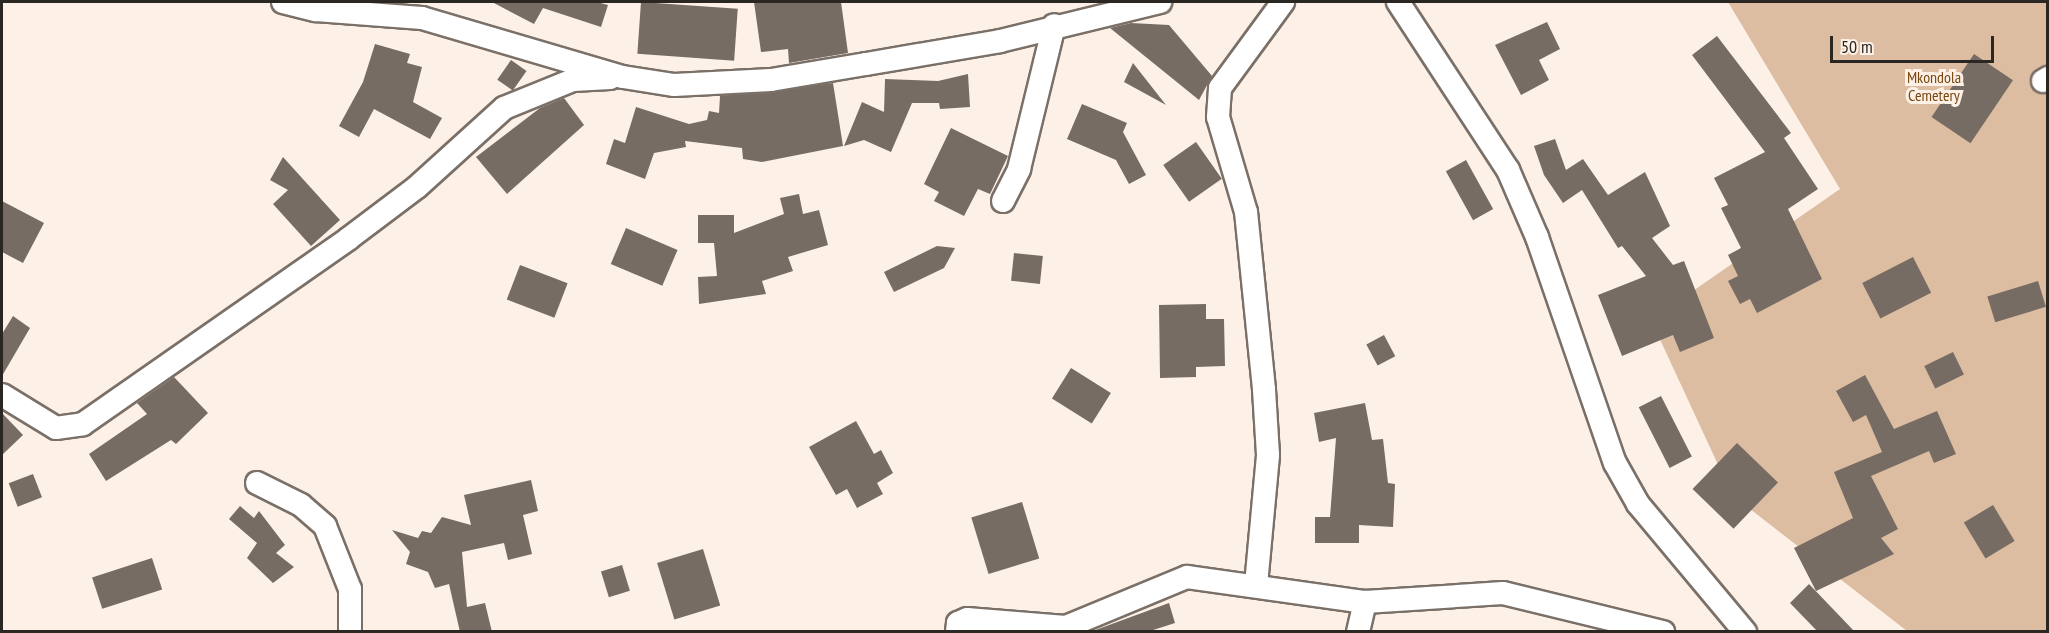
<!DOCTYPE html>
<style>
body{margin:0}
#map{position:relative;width:2049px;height:633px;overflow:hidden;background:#fdf1e7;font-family:"PT Sans Narrow",sans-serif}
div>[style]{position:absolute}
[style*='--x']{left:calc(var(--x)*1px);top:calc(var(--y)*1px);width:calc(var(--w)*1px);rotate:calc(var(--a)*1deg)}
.green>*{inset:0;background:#ddbda1}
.building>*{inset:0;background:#766c63;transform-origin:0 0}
.roads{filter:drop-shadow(2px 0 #7a7068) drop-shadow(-2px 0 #7a7068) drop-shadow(0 2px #7a7068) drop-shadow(0 -2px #7a7068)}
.street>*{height:22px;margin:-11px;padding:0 11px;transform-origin:11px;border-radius:11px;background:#fff}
span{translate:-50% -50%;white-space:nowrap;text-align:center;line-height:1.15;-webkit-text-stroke:6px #fdf1e7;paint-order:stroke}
.park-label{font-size:16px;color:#784710}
.frame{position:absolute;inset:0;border:3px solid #2a2622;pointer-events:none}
.scale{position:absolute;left:1830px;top:36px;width:164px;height:27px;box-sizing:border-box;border:3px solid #2a2622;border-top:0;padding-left:8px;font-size:18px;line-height:21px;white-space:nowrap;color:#2a2622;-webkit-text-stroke:4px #fdf1e7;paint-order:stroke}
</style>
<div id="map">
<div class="green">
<div style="clip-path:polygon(1728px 2px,2047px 2px,2047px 631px,1907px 631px,1732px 495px,1651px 320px,1840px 189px)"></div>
</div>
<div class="building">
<div style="clip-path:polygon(492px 2px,597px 2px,608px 5px,601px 27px,543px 8px,534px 24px)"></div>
<div style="left:641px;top:2px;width:97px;height:52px;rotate:4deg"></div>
<div style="clip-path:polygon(754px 2px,841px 2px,848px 53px,789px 63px,788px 49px,761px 52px)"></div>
<div style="clip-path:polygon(1547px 22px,1560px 49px,1539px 60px,1549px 80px,1521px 95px,1495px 45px)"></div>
<div style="clip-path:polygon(1131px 23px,1169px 25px,1212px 76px,1199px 100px,1110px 28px)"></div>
<div style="clip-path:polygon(1717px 36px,1791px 133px,1784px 138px,1818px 189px,1788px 209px,1822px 279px,1757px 313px,1750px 299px,1740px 304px,1728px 281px,1738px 276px,1728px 255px,1741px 248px,1721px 208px,1728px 205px,1714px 178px,1765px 152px,1692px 55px)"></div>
<div style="clip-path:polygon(375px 44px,410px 54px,407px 63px,422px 67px,413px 102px,442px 118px,430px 139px,374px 109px,359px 137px,339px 126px,363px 82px)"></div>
<div style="left:1974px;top:54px;width:47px;height:76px;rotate:34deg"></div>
<div style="left:511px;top:60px;width:19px;height:24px;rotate:35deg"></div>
<div style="clip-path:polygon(1133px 63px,1166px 105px,1124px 82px)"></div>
<div style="clip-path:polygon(968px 74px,970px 107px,940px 109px,939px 103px,912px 103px,891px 152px,864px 140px,844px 146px,862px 102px,884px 112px,885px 79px,938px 81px)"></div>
<div style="clip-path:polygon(833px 83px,843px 146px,762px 162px,743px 159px,742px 148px,685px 141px,686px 147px,654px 153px,645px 179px,606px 164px,614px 139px,625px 143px,636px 107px,689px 124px,707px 120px,709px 111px,719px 113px,720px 96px)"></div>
<div style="clip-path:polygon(564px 98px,584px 125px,507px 194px,476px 157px,540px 108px)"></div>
<div style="clip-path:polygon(1082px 104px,1127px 123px,1123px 132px,1146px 175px,1129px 184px,1116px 160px,1067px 139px)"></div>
<div style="clip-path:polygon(951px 128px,1008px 156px,990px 194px,978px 189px,964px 216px,934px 201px,939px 192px,924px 184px)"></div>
<div style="clip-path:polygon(1555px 139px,1566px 170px,1583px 159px,1608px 195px,1645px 172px,1670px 226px,1652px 238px,1673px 265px,1684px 261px,1714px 338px,1680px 352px,1673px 335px,1622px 356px,1598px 295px,1646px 276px,1622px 246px,1618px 248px,1582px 190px,1563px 203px,1544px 175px,1534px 146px)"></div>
<div style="left:1196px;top:142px;width:45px;height:40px;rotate:55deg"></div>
<div style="clip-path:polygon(283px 157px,340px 220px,311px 246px,273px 204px,288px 190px,270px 180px)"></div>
<div style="left:1466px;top:160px;width:56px;height:23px;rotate:61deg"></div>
<div style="clip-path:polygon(799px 194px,803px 214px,819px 210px,828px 245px,788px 257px,793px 271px,762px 281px,766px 294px,699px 304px,698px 277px,717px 276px,714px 243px,698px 243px,698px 215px,734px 215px,734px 233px,784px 214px,780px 198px)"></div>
<div style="clip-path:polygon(2px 201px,44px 223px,23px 263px,2px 252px)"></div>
<div style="left:626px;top:228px;width:56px;height:39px;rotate:23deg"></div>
<div style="clip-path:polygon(937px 246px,955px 248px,944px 268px,894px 292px,884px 272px)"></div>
<div style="left:1014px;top:253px;width:29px;height:28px;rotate:6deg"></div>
<div style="left:1913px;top:257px;width:40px;height:57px;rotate:63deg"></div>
<div style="left:520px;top:265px;width:51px;height:37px;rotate:21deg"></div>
<div style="left:2038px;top:281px;width:27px;height:53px;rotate:73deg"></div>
<div style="clip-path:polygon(1206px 304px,1206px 319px,1224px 319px,1225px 366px,1196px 367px,1196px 377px,1160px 378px,1159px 305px)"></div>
<div style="clip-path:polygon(13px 316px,30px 328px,2px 376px,2px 334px)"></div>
<div style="left:1384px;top:335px;width:24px;height:20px;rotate:62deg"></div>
<div style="left:1953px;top:352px;width:25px;height:32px;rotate:64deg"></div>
<div style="left:1071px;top:368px;width:47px;height:36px;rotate:32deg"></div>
<div style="clip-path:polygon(1865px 375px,1894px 429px,1937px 411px,1956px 454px,1934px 463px,1929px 451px,1871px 476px,1898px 529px,1881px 538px,1894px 554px,1816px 591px,1794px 548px,1853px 518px,1834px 472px,1882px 452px,1866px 415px,1853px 422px,1836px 391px)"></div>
<div style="clip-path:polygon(174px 377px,208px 413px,176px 444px,171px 440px,106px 481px,89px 454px,147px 414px,137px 403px)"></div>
<div style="left:1661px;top:396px;width:68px;height:25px;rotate:63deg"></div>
<div style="clip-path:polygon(1365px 403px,1372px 440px,1383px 439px,1388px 483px,1395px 484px,1393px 527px,1359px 525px,1359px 543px,1315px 543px,1315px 517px,1330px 517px,1336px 438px,1319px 442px,1314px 413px)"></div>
<div style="clip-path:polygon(2px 413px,23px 435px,2px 455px)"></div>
<div style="clip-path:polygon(856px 421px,874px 454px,881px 450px,893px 473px,877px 483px,883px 494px,857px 508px,847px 489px,836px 495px,809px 447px)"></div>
<div style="left:1737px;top:443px;width:57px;height:64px;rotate:44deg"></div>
<div style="left:33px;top:474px;width:25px;height:26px;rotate:69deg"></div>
<div style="clip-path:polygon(531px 480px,538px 511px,523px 515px,532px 554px,508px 560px,504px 543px,462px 552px,467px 607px,485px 603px,492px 632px,460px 632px,449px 584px,435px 588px,428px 572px,406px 564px,410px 552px,392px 530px,418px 538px,422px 531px,431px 533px,442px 517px,471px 525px,464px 495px)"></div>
<div style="left:1022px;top:502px;width:59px;height:53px;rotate:73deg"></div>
<div style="left:1993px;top:505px;width:42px;height:34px;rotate:59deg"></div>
<div style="clip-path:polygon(240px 506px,254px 518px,259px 511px,285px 545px,276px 553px,294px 567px,273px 583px,247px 558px,257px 543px,229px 519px)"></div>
<div style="left:703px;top:549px;width:59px;height:48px;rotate:73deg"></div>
<div style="left:152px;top:558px;width:33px;height:63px;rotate:72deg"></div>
<div style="left:622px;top:565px;width:27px;height:22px;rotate:73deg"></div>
<div style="clip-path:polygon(1809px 584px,1855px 632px,1818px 632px,1790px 603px)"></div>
<div style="clip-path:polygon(1169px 603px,1175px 623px,1147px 632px,1090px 632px)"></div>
</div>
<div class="roads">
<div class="street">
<div style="--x:283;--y:2;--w:34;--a:14"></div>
<div style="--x:316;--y:10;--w:106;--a:4.3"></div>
<div style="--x:422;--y:18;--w:209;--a:16.4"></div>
<div style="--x:623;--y:77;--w:52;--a:8.9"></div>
<div style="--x:674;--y:85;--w:97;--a:-3"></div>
<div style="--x:771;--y:80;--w:96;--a:-9.6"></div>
<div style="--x:866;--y:64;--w:136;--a:-9.7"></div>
<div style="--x:1000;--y:41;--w:165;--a:-13.7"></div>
<div style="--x:1398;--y:2;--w:201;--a:56.8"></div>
<div style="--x:1508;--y:170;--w:73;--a:66.6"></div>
<div style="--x:1537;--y:237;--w:239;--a:71"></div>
<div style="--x:1615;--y:463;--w:47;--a:60.7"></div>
<div style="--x:1638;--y:504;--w:167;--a:50.1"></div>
<div style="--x:2043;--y:81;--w:6;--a:-31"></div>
<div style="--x:1003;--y:201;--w:36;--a:-63"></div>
<div style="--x:1019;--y:169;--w:148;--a:-76.3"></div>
<div style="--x:2;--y:395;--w:63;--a:31.4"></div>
<div style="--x:56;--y:428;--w:27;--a:-8"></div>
<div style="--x:83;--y:424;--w:323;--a:-34.9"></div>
<div style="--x:348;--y:239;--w:86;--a:-37"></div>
<div style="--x:417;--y:187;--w:118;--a:-42.2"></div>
<div style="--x:504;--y:108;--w:74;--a:-22.1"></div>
<div style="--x:573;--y:80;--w:37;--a:-3"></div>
<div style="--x:257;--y:483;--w:49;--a:26.6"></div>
<div style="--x:301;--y:505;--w:32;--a:41"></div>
<div style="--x:325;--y:526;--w:68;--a:68.4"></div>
<div style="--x:350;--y:589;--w:43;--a:90"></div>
<div style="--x:1256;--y:585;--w:131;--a:-84.7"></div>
<div style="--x:1268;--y:455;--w:66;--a:-93.5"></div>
<div style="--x:1264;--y:389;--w:178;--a:-95.8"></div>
<div style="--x:1246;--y:212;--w:99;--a:-106.4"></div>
<div style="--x:1218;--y:117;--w:29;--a:-86"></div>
<div style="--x:1220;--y:88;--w:107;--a:-53.8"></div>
<div style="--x:957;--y:632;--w:9;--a:-84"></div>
<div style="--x:958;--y:623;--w:10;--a:-24"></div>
<div style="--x:967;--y:619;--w:99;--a:4.6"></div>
<div style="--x:1066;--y:627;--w:131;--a:-22.5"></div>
<div style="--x:1187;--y:577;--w:180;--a:8"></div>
<div style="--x:1365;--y:602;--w:138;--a:-3.7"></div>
<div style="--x:1503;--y:593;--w:165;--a:13.7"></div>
<div style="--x:1358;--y:632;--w:31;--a:-77"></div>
</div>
</div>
<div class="park-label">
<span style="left:1934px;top:86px">Mkondola<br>Cemetery</span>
</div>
<div class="frame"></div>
<div class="scale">50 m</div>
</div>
